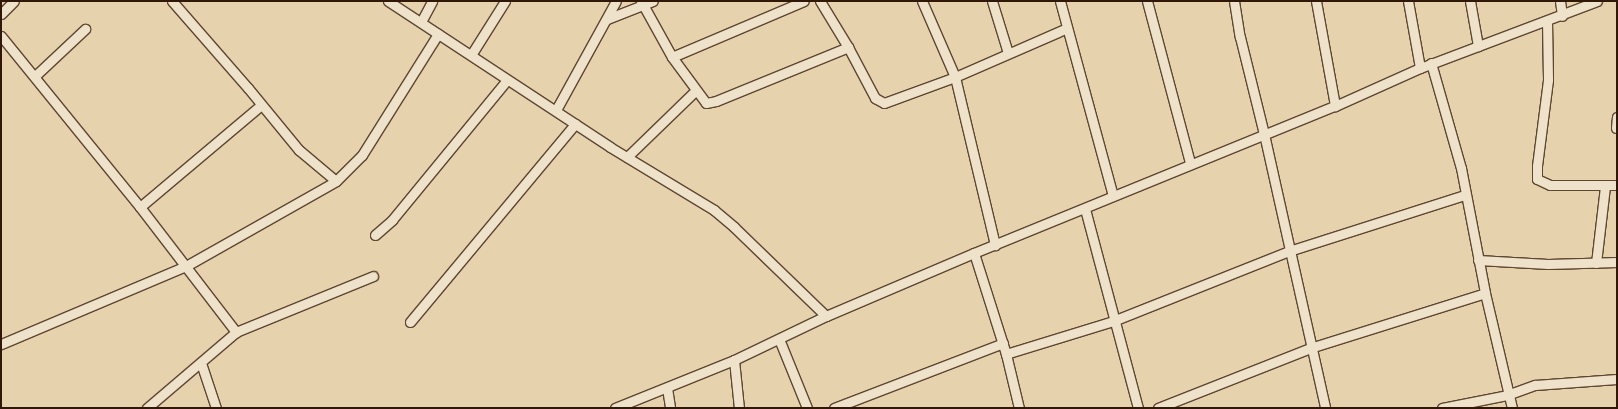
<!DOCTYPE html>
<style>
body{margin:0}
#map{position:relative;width:1618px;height:409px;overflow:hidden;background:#e7d2ae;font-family:"IM FELL Great Primer",serif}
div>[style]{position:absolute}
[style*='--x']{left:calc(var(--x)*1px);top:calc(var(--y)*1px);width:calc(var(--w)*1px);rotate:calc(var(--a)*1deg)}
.roads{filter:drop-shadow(1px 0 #5e4631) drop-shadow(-1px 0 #5e4631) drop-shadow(0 1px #5e4631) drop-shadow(0 -1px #5e4631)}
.street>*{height:9px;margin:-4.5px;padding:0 4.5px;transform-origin:4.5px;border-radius:4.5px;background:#efe2ca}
span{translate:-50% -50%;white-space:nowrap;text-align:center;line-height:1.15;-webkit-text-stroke:3px #efe2ca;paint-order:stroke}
.frame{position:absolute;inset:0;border:2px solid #311707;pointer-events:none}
</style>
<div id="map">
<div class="roads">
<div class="street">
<div style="--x:172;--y:1;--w:116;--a:48.9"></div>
<div style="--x:248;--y:88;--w:80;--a:50.6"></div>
<div style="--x:299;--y:150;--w:48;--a:40"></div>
<div style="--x:388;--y:1;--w:266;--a:33.3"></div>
<div style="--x:610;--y:147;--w:122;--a:31.2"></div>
<div style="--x:714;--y:210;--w:26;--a:40"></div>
<div style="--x:734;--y:227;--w:128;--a:44.1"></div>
<div style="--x:641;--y:1;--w:64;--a:61"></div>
<div style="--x:672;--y:57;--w:57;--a:53.5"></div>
<div style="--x:706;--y:103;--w:10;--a:-11"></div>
<div style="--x:716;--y:101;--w:143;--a:-22.2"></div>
<div style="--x:820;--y:1;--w:54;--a:58.7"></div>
<div style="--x:848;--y:47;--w:58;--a:62.1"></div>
<div style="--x:875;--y:98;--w:10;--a:29"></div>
<div style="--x:884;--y:103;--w:76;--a:-20.1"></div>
<div style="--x:955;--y:77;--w:122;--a:-23.6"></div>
<div style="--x:922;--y:1;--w:83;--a:66.5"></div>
<div style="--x:955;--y:77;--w:173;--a:76.6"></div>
<div style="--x:992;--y:1;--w:54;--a:72.9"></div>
<div style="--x:1060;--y:1;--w:202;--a:74.8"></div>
<div style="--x:1147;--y:1;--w:168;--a:75.1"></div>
<div style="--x:1234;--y:1;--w:36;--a:81"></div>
<div style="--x:1240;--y:37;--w:100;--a:76.1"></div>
<div style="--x:1264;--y:134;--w:281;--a:77.4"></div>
<div style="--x:1316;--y:1;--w:107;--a:79.7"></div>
<div style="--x:1408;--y:1;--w:68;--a:79.8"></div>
<div style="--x:1470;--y:1;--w:46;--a:79.9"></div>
<div style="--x:1560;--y:1;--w:15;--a:82"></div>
<div style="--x:1;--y:14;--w:18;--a:-45"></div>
<div style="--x:607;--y:19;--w:49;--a:-21.4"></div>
<div style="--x:1547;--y:21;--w:59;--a:89"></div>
<div style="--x:1548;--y:80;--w:87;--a:97.3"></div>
<div style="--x:1537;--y:166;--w:13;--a:90"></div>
<div style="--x:1537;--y:179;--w:14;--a:25"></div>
<div style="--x:1550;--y:185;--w:67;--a:0"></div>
<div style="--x:421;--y:22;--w:24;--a:-62"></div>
<div style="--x:1;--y:36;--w:220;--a:50.9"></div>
<div style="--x:140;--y:207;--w:158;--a:52.5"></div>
<div style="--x:471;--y:55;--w:64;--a:-57.8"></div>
<div style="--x:672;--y:57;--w:143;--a:-23"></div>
<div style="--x:1431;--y:63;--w:109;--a:74.1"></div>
<div style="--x:1461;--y:168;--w:127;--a:79.1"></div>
<div style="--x:1485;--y:293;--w:118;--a:76.8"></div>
<div style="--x:35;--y:76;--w:69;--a:-43.2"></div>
<div style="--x:556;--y:110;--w:124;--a:-61.2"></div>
<div style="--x:1616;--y:128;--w:11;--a:-85"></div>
<div style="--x:627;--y:157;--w:95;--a:-44.1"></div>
<div style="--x:140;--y:207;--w:158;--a:-40.1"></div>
<div style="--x:1085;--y:209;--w:206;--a:75.1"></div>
<div style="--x:375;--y:235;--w:23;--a:-41"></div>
<div style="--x:392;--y:220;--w:181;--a:-50.6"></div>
<div style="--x:974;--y:253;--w:106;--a:72.4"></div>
<div style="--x:1006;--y:354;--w:56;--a:76.5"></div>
<div style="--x:1478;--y:260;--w:70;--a:3.3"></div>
<div style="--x:1548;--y:264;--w:69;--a:-1.7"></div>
<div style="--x:1596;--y:263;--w:78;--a:-83.3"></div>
<div style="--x:410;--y:322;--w:258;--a:-50.2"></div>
<div style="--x:779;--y:339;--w:74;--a:67.9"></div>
<div style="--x:1;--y:344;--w:201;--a:-22.9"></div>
<div style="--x:186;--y:266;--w:172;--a:-29.5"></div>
<div style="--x:336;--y:181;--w:37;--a:-45"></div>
<div style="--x:362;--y:155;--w:143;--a:-57.9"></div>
<div style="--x:1006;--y:354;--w:112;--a:-17.1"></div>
<div style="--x:1113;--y:321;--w:189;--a:-21.7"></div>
<div style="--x:1289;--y:251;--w:185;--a:-17.7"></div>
<div style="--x:734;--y:360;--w:48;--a:84.1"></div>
<div style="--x:201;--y:363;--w:47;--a:71.6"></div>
<div style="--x:667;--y:388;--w:20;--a:81"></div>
<div style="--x:147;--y:408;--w:117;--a:-40.5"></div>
<div style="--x:236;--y:332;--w:148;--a:-22.2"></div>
<div style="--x:615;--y:408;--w:128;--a:-22"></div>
<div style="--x:734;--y:360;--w:102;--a:-25.6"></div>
<div style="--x:826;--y:316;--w:161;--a:-23.1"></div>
<div style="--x:974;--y:253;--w:390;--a:-22.2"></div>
<div style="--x:1335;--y:106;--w:93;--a:-24.1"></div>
<div style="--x:1420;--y:68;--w:189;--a:-20.7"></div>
<div style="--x:834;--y:408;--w:181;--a:-21"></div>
<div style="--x:1158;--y:408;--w:163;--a:-21.5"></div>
<div style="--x:1310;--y:348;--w:183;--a:-17.4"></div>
<div style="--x:1442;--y:408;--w:66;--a:-11.3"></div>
<div style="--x:1507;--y:395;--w:30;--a:-20"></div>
<div style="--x:1535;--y:385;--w:82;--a:-4.2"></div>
</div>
</div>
<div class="frame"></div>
</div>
